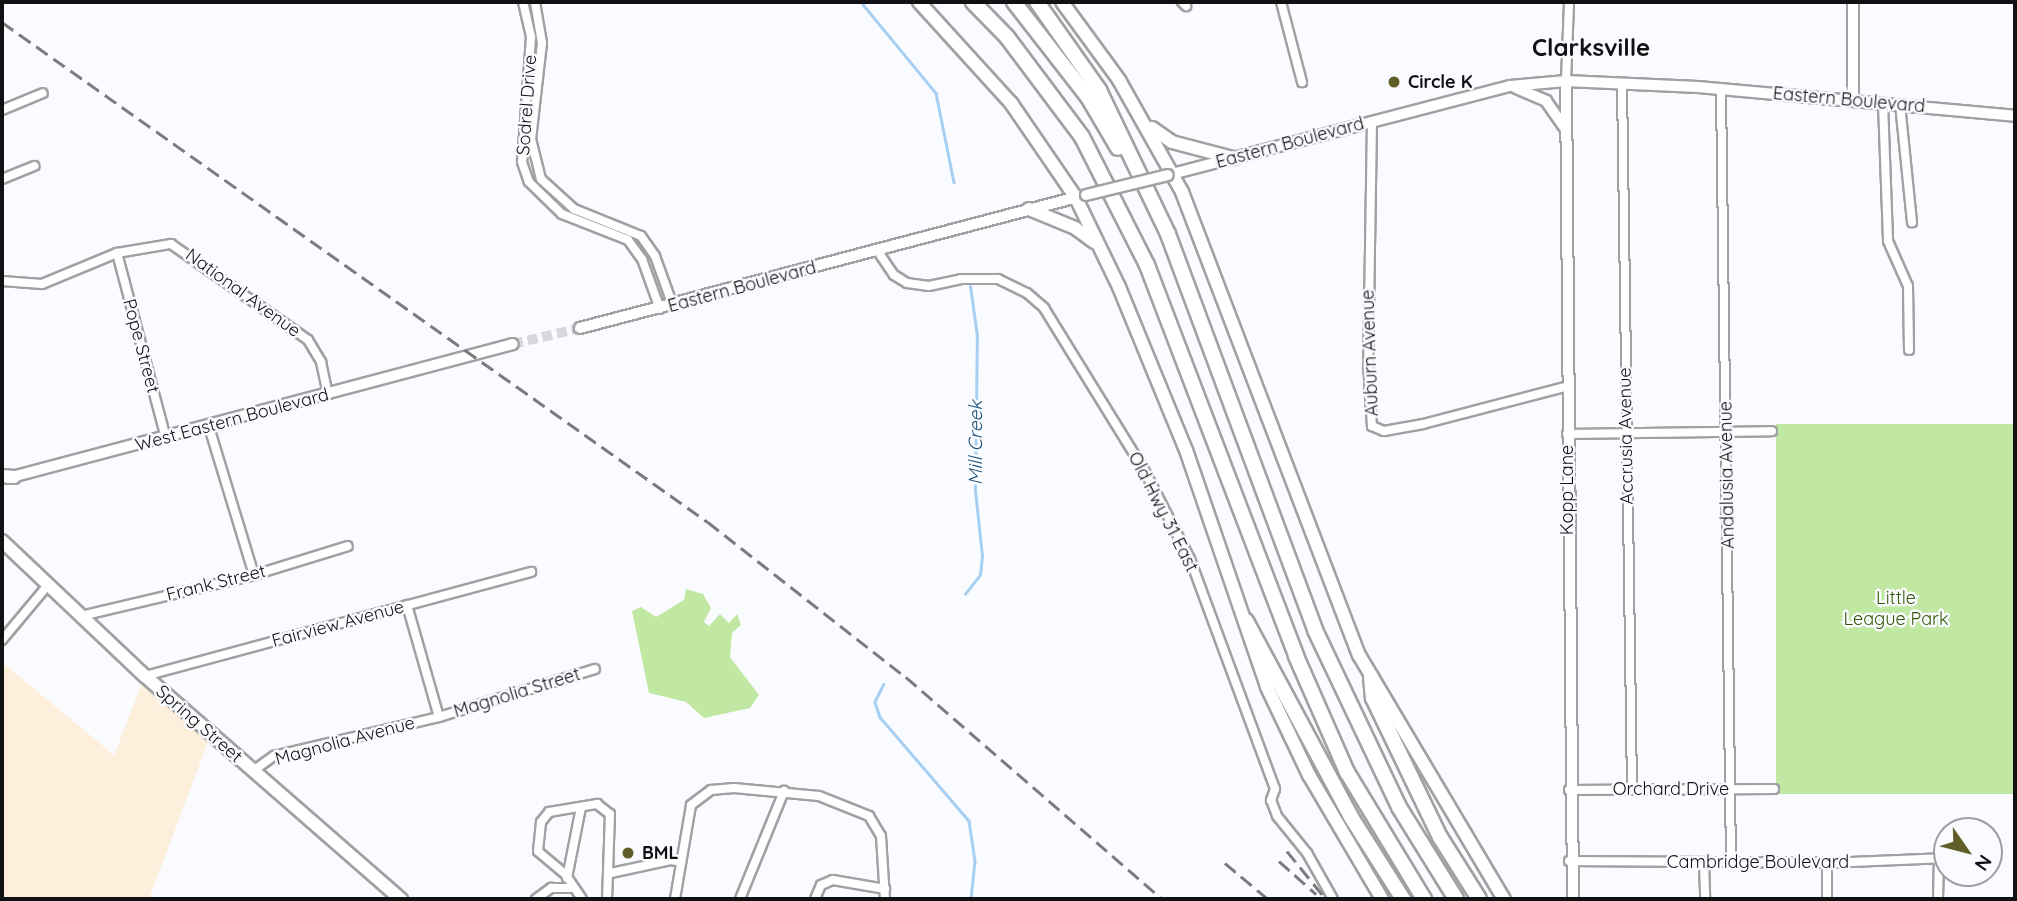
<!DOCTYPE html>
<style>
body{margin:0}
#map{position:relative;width:2017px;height:901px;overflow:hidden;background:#fafbfe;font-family:Quicksand,sans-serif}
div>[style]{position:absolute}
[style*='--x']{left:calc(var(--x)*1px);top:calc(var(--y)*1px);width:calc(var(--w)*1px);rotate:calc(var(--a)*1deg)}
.industrial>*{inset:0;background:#fdefdc}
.green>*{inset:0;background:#c1e8a2;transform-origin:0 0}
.stream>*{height:2.5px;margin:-1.25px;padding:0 1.25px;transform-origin:1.25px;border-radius:1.25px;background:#a5cff3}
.secondary-tunnel>*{height:10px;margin-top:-5px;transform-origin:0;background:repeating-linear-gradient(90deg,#d7d8db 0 10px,transparent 0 15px)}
.roads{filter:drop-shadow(2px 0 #9fa1a3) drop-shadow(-2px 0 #9fa1a3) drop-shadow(0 2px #9fa1a3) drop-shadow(0 -2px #9fa1a3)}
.street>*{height:8px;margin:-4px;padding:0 4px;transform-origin:4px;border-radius:4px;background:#fff}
.secondary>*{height:10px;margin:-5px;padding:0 5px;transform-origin:5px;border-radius:5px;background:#fff}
.primary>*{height:12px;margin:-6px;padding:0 6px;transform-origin:6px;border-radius:6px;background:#fff}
.highway>*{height:14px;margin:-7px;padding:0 7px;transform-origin:7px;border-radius:7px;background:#fff}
.rail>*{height:2.5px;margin-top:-1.25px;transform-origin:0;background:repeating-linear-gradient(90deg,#7a7b7c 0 14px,transparent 0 21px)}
.bridges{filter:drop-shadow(2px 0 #9fa1a3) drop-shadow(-2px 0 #9fa1a3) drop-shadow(0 2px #9fa1a3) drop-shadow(0 -2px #9fa1a3)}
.secondary-bridge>*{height:10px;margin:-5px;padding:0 5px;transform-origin:5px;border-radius:5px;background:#fff}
.dots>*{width:19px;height:19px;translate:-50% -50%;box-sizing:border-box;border:4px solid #fafbfe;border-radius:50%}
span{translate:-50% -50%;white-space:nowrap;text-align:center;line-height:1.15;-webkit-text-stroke:5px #fafbfe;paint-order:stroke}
.poi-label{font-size:18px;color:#101112;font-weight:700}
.left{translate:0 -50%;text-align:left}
.street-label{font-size:18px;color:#101112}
.park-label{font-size:18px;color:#335804}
.water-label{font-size:19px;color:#1d5178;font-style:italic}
.district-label{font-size:24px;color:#101112;font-weight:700}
.frame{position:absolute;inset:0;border:4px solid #101112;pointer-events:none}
.north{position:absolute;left:1933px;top:817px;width:70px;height:70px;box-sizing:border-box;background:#fafbfe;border:2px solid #9c9da0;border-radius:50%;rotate:125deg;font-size:19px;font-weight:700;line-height:28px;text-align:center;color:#101112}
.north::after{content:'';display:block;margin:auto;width:24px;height:32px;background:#605d29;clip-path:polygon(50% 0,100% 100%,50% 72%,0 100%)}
</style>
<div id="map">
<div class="industrial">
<div style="clip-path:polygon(2px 662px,114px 755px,145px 676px,211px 734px,149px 899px,2px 899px)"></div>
</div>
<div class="green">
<div style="left:2015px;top:424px;width:370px;height:239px;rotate:90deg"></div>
<div style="clip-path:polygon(686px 589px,703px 594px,711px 608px,704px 622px,709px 626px,720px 614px,729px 623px,737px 614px,741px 625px,732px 633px,730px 657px,759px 695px,750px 708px,704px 718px,686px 702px,649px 693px,632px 611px,641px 607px,656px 617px,684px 600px)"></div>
</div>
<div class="stream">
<div style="--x:861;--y:2;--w:118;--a:50.5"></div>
<div style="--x:936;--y:93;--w:91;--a:78.6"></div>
<div style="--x:965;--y:594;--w:24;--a:-52"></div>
<div style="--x:980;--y:575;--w:19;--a:-84"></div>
<div style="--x:982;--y:556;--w:65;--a:-96.1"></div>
<div style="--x:975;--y:491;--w:155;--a:-89.3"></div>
<div style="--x:977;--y:336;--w:50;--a:-98"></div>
<div style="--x:884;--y:684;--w:20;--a:117"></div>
<div style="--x:875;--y:702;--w:16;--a:72"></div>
<div style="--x:880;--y:717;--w:137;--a:49.4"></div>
<div style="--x:969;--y:821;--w:40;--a:81.5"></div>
<div style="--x:975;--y:861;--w:38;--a:96"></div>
</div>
<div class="secondary-tunnel">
<div style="--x:513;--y:344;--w:69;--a:-13.4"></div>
</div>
<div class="roads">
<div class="street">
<div style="--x:523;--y:2;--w:36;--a:77"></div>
<div style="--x:531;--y:37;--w:125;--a:94.1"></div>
<div style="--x:522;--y:162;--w:21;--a:71"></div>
<div style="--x:529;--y:182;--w:46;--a:44.1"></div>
<div style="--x:562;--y:214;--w:71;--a:21.5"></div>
<div style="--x:628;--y:240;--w:24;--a:54"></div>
<div style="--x:642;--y:259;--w:53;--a:70.2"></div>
<div style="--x:535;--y:2;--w:42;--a:80.3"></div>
<div style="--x:542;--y:43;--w:97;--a:96.5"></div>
<div style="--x:531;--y:139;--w:41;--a:76"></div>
<div style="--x:541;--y:179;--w:45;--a:42.3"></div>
<div style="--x:574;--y:209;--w:72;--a:21.9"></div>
<div style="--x:641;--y:236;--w:24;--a:55"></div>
<div style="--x:655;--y:256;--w:53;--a:70.2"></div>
<div style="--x:1182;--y:2;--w:6;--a:45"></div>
<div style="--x:1281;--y:2;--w:83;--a:75.3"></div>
<div style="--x:1566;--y:81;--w:79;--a:-87.8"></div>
<div style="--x:1622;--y:83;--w:706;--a:89.19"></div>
<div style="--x:1721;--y:89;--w:773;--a:89.26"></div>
<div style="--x:1883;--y:103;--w:138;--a:87.9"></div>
<div style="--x:1888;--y:241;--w:49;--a:66"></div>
<div style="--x:1908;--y:286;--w:64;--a:89.1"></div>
<div style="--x:1900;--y:104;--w:119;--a:84.2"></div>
<div style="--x:2;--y:110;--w:44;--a:-22.5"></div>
<div style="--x:1372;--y:121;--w:242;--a:90.9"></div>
<div style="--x:1368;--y:363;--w:63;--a:86.4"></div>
<div style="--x:1372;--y:426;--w:13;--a:23"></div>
<div style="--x:1384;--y:431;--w:40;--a:-10"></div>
<div style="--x:1423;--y:424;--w:147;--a:-14.6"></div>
<div style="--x:2;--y:179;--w:35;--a:-22"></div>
<div style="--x:877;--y:250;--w:30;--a:56"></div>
<div style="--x:894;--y:275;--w:15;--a:32"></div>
<div style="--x:907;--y:283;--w:22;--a:8"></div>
<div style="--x:929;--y:286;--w:33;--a:-12"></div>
<div style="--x:961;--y:279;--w:37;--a:0"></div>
<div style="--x:998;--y:279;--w:32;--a:26"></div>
<div style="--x:1027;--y:293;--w:23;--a:41"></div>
<div style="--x:1044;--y:308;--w:188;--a:58.3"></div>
<div style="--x:1143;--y:468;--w:102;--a:62.7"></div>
<div style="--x:1190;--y:559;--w:245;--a:69.7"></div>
<div style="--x:1275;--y:789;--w:12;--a:110"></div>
<div style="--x:1271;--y:800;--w:17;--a:69"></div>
<div style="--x:1277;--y:816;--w:48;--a:51"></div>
<div style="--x:1307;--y:853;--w:53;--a:60.5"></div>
<div style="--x:117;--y:253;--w:192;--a:75.2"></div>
<div style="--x:2;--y:281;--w:40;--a:4.3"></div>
<div style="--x:42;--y:284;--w:81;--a:-22.5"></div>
<div style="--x:117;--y:253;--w:55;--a:-9.5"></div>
<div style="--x:171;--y:244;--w:167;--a:35"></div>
<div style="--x:308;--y:340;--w:26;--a:59"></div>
<div style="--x:321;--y:362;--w:33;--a:78"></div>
<div style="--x:209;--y:427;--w:155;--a:73.1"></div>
<div style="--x:1567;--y:434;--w:205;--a:-0.8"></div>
<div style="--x:407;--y:605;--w:116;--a:74.1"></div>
<div style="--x:81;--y:616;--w:178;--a:-13.3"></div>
<div style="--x:254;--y:575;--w:98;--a:-17.1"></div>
<div style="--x:2;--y:640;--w:72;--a:-50.1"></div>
<div style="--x:145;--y:676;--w:400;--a:-15.1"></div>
<div style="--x:253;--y:771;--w:26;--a:-36"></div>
<div style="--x:274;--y:756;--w:170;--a:-13.3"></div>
<div style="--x:439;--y:717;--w:163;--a:-17.1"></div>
<div style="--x:1569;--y:790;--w:205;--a:-0.3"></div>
<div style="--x:1569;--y:861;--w:258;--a:0.4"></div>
<div style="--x:1827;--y:863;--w:120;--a:-2.4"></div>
<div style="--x:1704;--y:863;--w:36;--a:88"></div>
<div style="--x:1827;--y:863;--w:36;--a:90"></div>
<div style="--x:611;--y:873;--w:61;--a:-12.2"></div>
<div style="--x:671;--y:860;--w:10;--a:11"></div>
<div style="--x:567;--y:878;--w:72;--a:-78.8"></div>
<div style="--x:536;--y:899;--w:19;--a:-36"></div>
<div style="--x:551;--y:888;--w:22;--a:0"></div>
<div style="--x:582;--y:899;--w:30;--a:-124"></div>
<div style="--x:565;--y:874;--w:35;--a:-140"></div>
<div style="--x:538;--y:851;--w:29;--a:-84"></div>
<div style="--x:541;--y:822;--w:13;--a:-51"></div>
<div style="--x:549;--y:812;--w:49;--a:-9.5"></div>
<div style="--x:597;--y:804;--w:16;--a:38"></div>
<div style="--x:610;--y:814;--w:85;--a:92"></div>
<div style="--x:675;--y:899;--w:95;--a:-80.3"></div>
<div style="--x:691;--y:805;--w:25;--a:-37"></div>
<div style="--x:711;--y:790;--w:23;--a:-5"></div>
<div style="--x:734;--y:788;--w:85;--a:5.4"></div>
<div style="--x:819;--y:796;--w:54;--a:21.8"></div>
<div style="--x:869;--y:816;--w:23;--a:59"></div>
<div style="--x:881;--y:836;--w:63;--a:86.4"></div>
<div style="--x:740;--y:899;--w:117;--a:-67.8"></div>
<div style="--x:815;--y:899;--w:15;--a:-67"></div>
<div style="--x:821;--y:885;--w:13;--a:-23"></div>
<div style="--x:833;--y:880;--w:53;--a:9.8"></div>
<div style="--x:1938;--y:899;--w:41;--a:-88.6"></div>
</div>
<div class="secondary">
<div style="--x:1853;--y:2;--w:98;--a:90"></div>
<div style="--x:1566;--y:81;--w:818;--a:89.51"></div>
<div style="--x:1516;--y:88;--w:33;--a:23"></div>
<div style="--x:1546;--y:101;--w:32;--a:55"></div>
<div style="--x:1168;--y:175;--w:353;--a:-14.6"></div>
<div style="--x:1510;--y:86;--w:56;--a:-5.1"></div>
<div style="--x:1566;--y:81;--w:132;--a:2.6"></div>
<div style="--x:1698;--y:87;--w:318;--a:5.2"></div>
<div style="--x:580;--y:328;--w:518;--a:-14.76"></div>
<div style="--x:8;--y:478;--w:522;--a:-14.86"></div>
</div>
<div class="primary">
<div style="--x:919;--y:2;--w:137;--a:47.7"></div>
<div style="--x:1011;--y:103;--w:115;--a:55.6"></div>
<div style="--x:1076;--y:198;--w:99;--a:64.2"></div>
<div style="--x:1119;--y:287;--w:176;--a:67.7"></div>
<div style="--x:1186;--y:450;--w:250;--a:71.1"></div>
<div style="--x:1267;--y:687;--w:98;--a:64.5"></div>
<div style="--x:1309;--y:775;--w:144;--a:59.5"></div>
<div style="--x:1062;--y:2;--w:97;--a:53.8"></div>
<div style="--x:1119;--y:80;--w:129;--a:60.6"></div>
<div style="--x:1182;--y:192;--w:496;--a:69.1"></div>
<div style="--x:1359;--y:655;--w:284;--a:59.3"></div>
<div style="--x:1152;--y:128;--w:24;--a:35"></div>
<div style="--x:1172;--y:142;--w:63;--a:14.7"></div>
<div style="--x:1029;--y:209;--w:50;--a:22.4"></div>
<div style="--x:1075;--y:228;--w:24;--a:36"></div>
<div style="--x:2;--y:476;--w:12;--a:5"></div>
<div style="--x:2;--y:541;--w:197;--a:43.4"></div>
<div style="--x:145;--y:676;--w:340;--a:41.1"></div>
</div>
<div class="highway">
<div style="--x:973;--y:2;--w:49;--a:45.8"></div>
<div style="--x:1007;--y:37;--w:125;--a:53.1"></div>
<div style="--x:1082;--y:137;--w:144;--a:63.1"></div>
<div style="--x:1147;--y:265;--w:418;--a:69.1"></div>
<div style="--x:1296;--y:656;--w:127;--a:66.3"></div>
<div style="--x:1347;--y:772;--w:149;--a:58.8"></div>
<div style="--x:1014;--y:2;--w:120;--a:52.1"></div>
<div style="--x:1088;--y:97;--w:59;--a:59.5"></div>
<div style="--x:1037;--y:2;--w:108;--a:54.8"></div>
<div style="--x:1099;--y:90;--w:160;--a:64.4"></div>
<div style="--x:1168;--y:234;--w:422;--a:69.6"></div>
<div style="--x:1315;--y:630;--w:196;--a:64.6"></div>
<div style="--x:1399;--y:807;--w:108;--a:58.2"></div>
<div style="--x:1246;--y:621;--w:222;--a:61.8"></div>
<div style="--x:1351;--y:817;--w:97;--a:57.6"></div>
<div style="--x:1371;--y:677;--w:21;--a:85"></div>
<div style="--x:1373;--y:698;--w:154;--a:64.3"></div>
<div style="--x:1440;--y:837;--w:73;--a:57.8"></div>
</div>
</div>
<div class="rail">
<div style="--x:2;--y:22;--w:865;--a:35.31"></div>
<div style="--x:708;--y:522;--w:251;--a:38.1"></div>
<div style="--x:906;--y:677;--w:339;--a:40.9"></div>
<div style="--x:1287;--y:851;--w:62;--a:50.9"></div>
<div style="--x:1279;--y:861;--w:50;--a:41.7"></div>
<div style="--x:1225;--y:863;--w:56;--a:39.9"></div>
</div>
<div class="bridges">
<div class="secondary-bridge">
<div style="--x:1086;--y:195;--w:84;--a:-13.7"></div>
</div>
</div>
<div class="dots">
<div style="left:1394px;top:82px;background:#605d29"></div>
<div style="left:628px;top:853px;background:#605d29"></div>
</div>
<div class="poi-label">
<span class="left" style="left:1408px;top:82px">Circle K</span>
<span class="left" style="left:642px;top:853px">BML</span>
</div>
<div class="street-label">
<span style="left:1849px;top:100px;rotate:5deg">Eastern Boulevard</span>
<span style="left:527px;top:105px;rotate:-86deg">Sodrel Drive</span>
<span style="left:1290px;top:143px;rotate:-15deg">Eastern Boulevard</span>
<span style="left:742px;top:287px;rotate:-15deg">Eastern Boulevard</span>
<span style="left:243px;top:293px;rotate:36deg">National Avenue</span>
<span style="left:141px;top:346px;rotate:75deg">Pope Street</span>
<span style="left:1370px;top:353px;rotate:-92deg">Auburn Avenue</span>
<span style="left:232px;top:420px;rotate:-15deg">West Eastern Boulevard</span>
<span style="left:1626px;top:436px;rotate:-91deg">Accrusia Avenue</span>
<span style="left:1727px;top:475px;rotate:-91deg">Andalusia Avenue</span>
<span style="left:1567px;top:490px;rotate:-90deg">Kopp Lane</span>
<span style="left:1163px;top:512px;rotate:63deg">Old Hwy 31 East</span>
<span style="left:216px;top:583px;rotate:-14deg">Frank Street</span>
<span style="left:338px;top:624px;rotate:-15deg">Fairview Avenue</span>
<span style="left:517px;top:693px;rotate:-17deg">Magnolia Street</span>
<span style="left:199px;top:724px;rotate:41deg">Spring Street</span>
<span style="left:345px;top:741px;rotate:-15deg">Magnolia Avenue</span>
<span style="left:1671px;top:789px">Orchard Drive</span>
<span style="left:1758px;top:862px">Cambridge Boulevard</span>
</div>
<div class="park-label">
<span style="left:1896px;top:609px">Little<br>League Park</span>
</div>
<div class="water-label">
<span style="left:976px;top:443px;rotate:-90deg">Mill Creek</span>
</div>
<div class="district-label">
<span style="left:1591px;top:48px">Clarksville</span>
</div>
<div class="frame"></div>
<div class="north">N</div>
</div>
